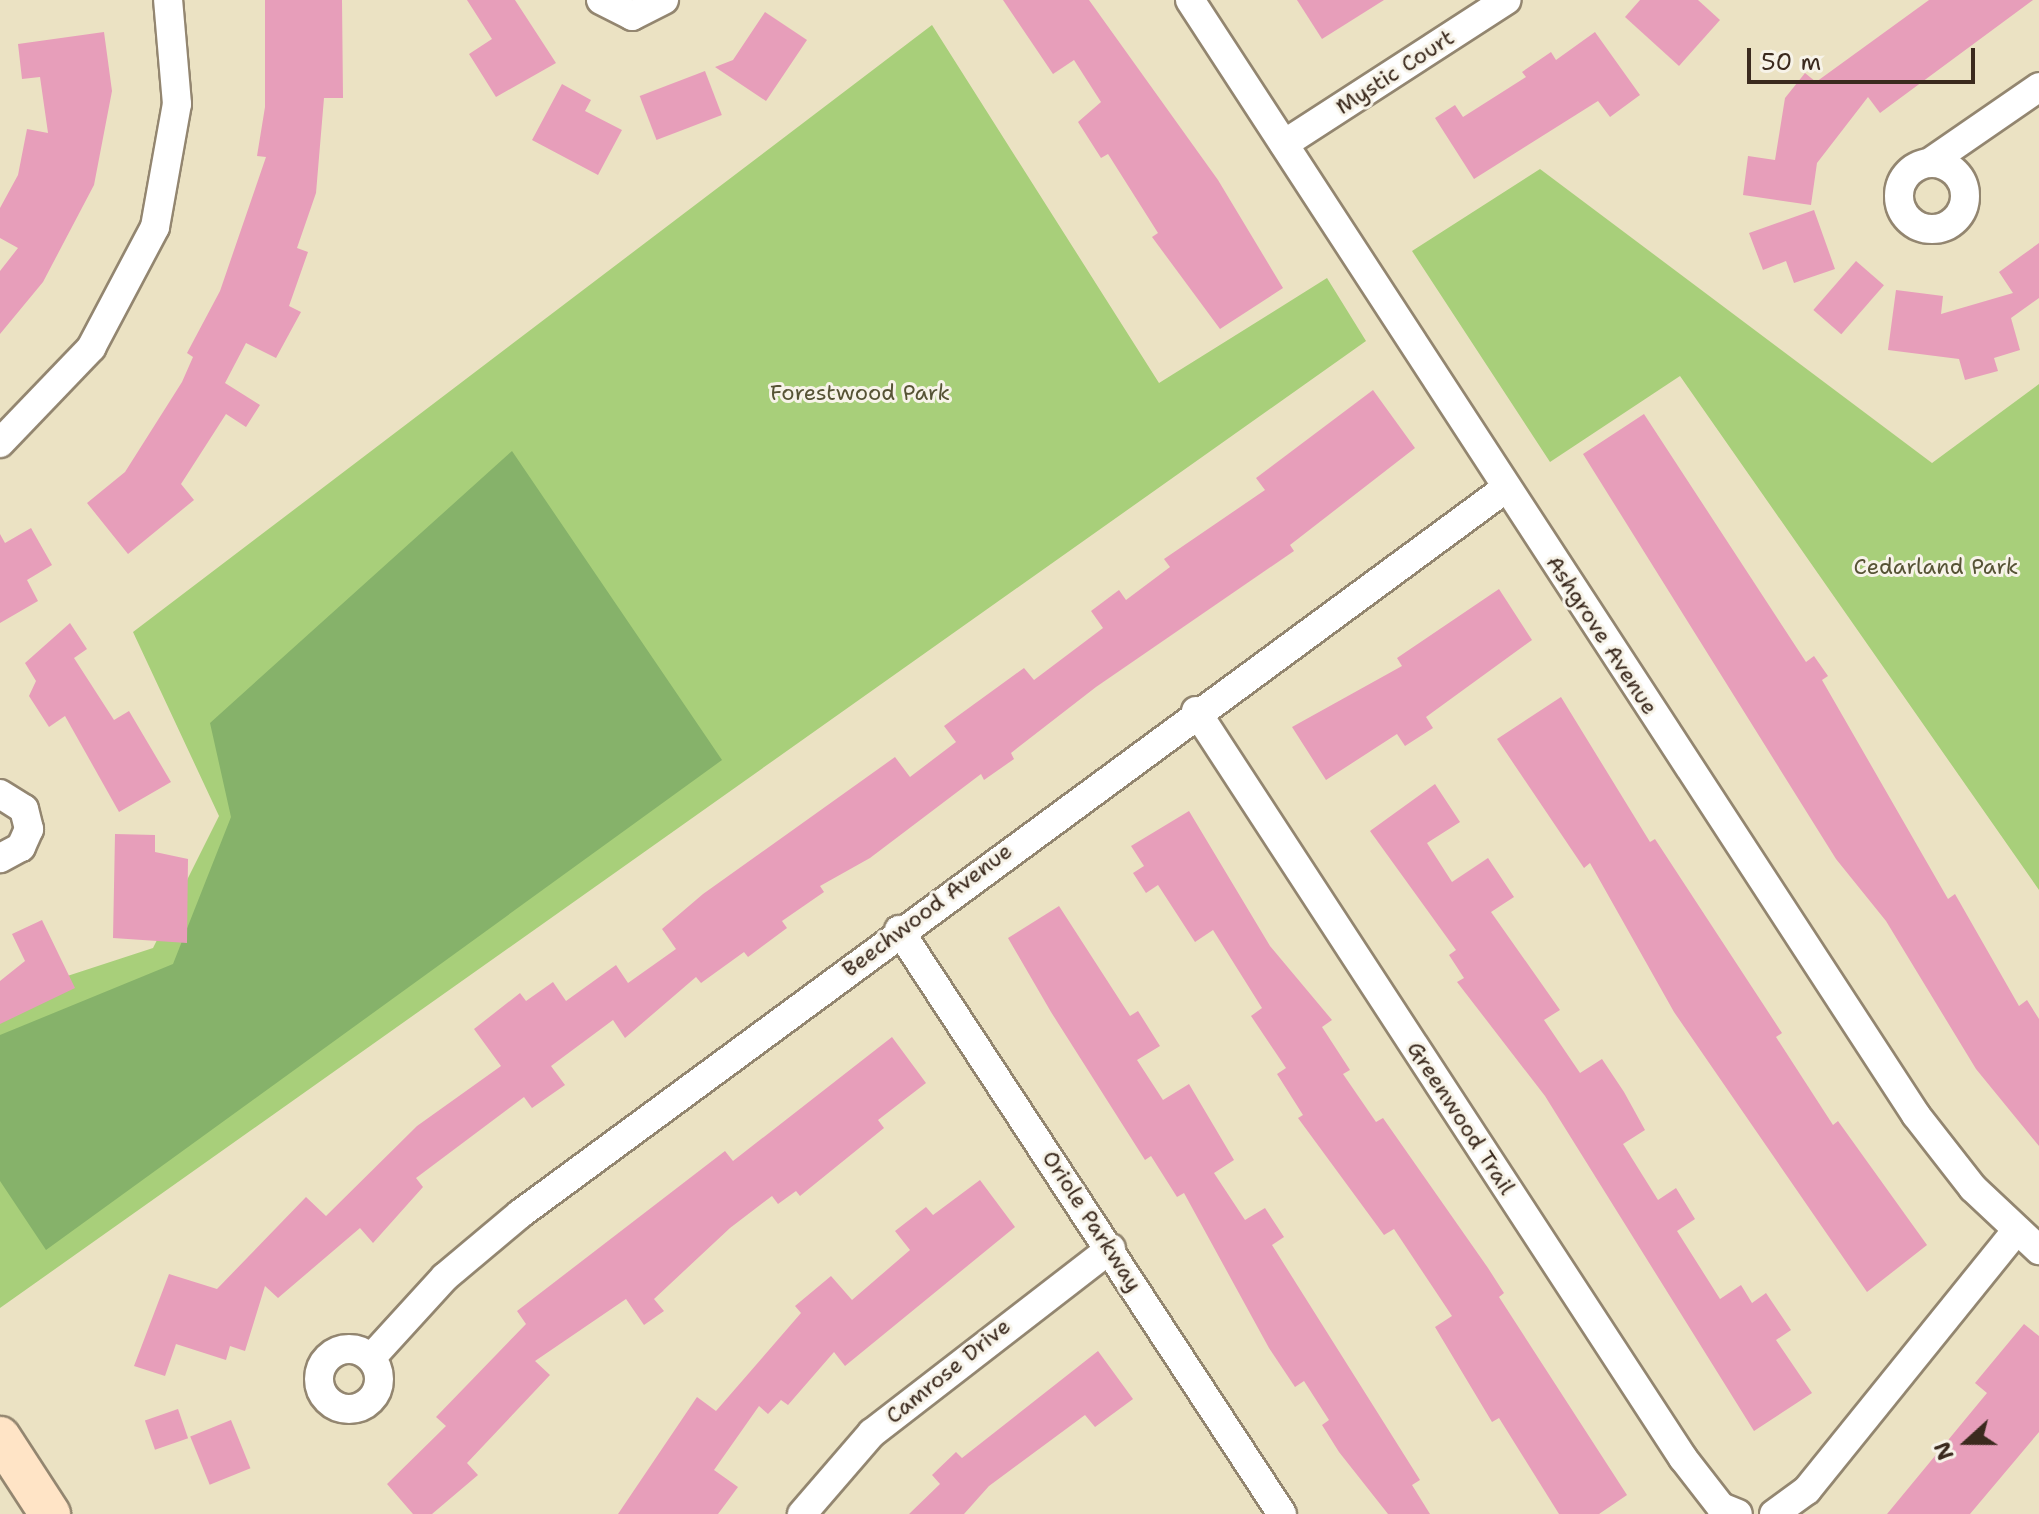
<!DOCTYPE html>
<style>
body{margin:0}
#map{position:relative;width:2039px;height:1514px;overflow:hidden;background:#ebe2c3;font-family:"Shantell Sans",sans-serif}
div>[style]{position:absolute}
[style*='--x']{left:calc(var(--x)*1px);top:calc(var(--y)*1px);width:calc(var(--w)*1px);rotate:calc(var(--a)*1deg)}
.green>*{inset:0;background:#a8cf7a}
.forest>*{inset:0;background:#86b26a}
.building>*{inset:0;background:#e79eba;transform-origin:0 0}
.roads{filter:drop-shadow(2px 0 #938670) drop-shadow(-2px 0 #938670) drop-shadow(0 2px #938670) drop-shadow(0 -2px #938670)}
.street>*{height:28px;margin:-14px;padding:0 14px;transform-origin:14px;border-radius:14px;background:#fff}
.street>.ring{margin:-14px;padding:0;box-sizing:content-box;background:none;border:28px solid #fff;border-radius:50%}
.secondary>*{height:40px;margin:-20px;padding:0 20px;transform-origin:20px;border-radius:20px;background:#ffe4c6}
span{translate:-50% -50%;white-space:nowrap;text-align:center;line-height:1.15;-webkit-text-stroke:6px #f7f3e8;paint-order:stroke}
.street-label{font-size:22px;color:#3b2a1e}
.park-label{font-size:22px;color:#565335}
.north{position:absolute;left:1927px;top:1402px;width:80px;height:80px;-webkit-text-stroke:6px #f7f3e8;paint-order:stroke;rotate:249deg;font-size:22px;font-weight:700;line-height:32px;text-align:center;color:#3b2a1e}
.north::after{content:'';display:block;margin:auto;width:28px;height:36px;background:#3b2a1e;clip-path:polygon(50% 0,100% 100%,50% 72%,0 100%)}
.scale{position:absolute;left:1747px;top:48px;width:228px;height:36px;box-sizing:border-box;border:4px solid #3b2a1e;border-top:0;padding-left:10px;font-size:24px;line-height:28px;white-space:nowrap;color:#3b2a1e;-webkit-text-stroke:6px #f7f3e8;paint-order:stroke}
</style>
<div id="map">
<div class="green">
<div style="clip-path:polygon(932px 25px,1159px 383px,1327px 278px,1366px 341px,0 1308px,0 998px,153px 948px,219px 816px,133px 632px)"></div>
<div style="clip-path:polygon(1540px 169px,1932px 463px,2039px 384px,2039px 890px,1680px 376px,1550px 462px,1412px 251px)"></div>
</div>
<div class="forest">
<div style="clip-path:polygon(512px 451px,722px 760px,46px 1250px,0 1181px,0 1035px,173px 964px,231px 817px,210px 723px)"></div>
</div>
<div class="building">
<div style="clip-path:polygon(265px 0,342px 0,343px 98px,324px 98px,316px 193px,297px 248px,308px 252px,289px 306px,301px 312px,276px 358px,246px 343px,225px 383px,260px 405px,246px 427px,226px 414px,181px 484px,194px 500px,128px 554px,87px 503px,125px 472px,182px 382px,193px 357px,187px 353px,220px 291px,266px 157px,257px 156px,265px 107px)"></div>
<div style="clip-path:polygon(467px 0,515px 0,556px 63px,496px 97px,469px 54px,492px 39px)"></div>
<div style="clip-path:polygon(1003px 0,1089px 0,1218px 180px,1283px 288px,1220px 329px,1152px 237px,1158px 233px,1108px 154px,1101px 158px,1078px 122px,1101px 102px,1074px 60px,1053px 74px)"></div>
<div style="clip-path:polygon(1297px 0,1384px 0,1322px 39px)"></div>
<div style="clip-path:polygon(1640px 0,1698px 0,1720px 20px,1679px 66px,1625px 17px)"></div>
<div style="clip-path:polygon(1929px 0,2033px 0,1880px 113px,1868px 97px,1817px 163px,1811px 205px,1743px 195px,1748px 156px,1775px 160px,1785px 98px,1805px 73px,1816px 82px)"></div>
<div style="clip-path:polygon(765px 12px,807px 40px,766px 101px,715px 67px,733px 60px)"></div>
<div style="clip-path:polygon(104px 32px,112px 91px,94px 185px,43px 282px,0 334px,0 271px,18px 248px,0 238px,0 208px,18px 175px,27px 129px,48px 133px,40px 77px,22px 79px,18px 44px)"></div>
<div style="clip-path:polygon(1595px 32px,1640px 95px,1610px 117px,1598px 101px,1474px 179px,1435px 118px,1455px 105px,1463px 117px,1526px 77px,1522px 72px,1551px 52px,1556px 60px)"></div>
<div style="left:705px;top:71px;width:47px;height:70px;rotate:69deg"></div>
<div style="clip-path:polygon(562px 84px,591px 100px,585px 111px,622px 130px,598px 175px,532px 140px)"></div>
<div style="clip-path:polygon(1814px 210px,1835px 269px,1794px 283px,1786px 261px,1763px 270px,1749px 233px)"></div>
<div style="clip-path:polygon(2039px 243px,2039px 298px,2011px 318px,2020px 350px,1994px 358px,1998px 371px,1965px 380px,1959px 359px,1888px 350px,1896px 290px,1943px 296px,1941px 314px,2013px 293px,1999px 272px)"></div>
<div style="left:1856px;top:261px;width:37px;height:65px;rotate:41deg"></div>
<div style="clip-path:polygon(1373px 390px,1415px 448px,1290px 545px,1294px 551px,1096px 687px,1011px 753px,1014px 759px,984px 780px,981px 774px,870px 858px,820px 886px,824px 892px,782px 921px,787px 928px,748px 957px,744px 952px,701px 983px,696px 977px,625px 1038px,613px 1020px,551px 1066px,565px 1085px,532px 1108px,524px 1097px,416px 1178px,423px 1187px,373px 1243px,360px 1228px,278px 1298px,265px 1286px,245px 1351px,230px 1346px,226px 1360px,176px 1344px,165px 1376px,134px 1366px,169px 1274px,217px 1289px,306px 1197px,326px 1216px,417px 1126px,501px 1066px,474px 1029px,520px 993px,526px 1001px,553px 982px,566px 1001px,616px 965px,628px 983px,676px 949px,662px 929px,703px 894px,895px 757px,910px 777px,956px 742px,944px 726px,1024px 668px,1034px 680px,1103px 628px,1091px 611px,1119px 590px,1126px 600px,1170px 567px,1164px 559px,1265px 490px,1256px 478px)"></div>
<div style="clip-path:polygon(1644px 414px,1806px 662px,1814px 656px,1828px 676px,1822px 680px,1948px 899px,1955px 894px,2019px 1006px,2027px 1000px,2039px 1019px,2039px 1146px,1976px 1069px,1886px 921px,1836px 859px,1583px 454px)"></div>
<div style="clip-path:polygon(31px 528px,52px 565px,27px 580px,38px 601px,0 623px,0 534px,5px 543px)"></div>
<div style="clip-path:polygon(1499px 589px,1532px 640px,1426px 717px,1433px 728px,1405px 746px,1397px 734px,1326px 780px,1292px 727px,1402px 666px,1397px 658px)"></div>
<div style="clip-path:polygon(70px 623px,87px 649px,74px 658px,114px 720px,129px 711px,171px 782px,119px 812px,65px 716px,49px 727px,29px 696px,36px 681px,25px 663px)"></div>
<div style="clip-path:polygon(1561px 697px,1650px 842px,1655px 839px,1782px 1033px,1776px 1037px,1833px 1125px,1838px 1121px,1927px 1245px,1867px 1292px,1674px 1012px,1590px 863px,1584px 868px,1497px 739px)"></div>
<div style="clip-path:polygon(1435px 784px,1460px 822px,1427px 843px,1452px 882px,1488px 858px,1514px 897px,1491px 912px,1560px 1010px,1544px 1020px,1580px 1073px,1602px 1059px,1624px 1092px,1645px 1130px,1623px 1144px,1658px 1200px,1676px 1188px,1695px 1219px,1677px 1231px,1720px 1299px,1741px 1285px,1752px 1303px,1766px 1293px,1791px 1330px,1776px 1340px,1812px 1393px,1754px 1431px,1545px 1096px,1457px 982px,1464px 978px,1449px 955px,1456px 950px,1370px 831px)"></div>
<div style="clip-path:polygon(1189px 811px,1270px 946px,1332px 1020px,1322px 1027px,1350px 1070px,1343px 1074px,1376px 1122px,1383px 1118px,1488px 1268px,1504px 1293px,1499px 1297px,1627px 1495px,1599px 1514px,1559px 1514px,1499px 1418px,1492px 1422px,1435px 1327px,1452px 1316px,1394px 1229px,1384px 1235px,1298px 1118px,1303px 1115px,1277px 1074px,1286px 1068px,1251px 1016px,1262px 1008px,1213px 930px,1195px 942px,1158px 885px,1146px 893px,1133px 873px,1144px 866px,1131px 846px)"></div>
<div style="clip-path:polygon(115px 834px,155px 835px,155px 852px,188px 859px,187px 943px,113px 938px)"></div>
<div style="clip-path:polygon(1059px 906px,1130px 1016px,1138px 1011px,1160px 1046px,1137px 1060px,1163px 1100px,1189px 1084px,1234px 1160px,1214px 1173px,1245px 1220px,1265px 1208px,1284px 1237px,1272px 1245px,1420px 1480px,1412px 1485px,1430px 1514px,1388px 1514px,1339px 1452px,1322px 1425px,1329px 1420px,1304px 1381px,1295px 1387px,1269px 1348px,1184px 1193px,1177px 1197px,1151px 1156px,1145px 1160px,1051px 1012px,1008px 938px)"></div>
<div style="clip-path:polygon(42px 920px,75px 988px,0 1024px,0 981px,25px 961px,12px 934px)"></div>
<div style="clip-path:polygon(892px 1037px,926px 1083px,878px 1120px,884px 1128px,800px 1196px,796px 1191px,778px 1204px,772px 1196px,730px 1228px,654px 1299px,664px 1311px,644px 1325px,626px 1299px,535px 1361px,550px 1375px,467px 1463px,478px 1475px,432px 1514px,413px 1514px,387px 1484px,446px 1426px,436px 1417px,526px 1324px,517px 1311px,725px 1151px,733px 1161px)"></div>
<div style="clip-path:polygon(980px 1180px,1015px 1227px,845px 1366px,834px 1352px,788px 1405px,781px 1400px,768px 1414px,759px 1406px,714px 1470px,738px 1487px,718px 1514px,618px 1514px,697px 1397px,716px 1411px,801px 1313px,795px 1306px,831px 1276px,852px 1300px,910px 1250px,895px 1231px,926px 1207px,933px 1215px)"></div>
<div style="clip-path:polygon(2024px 1324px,2039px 1336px,2039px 1432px,1970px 1514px,1887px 1514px,1987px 1393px,1975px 1383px)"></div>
<div style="clip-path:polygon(1098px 1351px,1133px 1399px,1095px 1427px,1085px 1415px,989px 1486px,964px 1514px,909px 1514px,940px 1484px,932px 1475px,956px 1452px,962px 1458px)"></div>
<div style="left:178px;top:1409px;width:31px;height:35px;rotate:71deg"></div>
<div style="left:231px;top:1420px;width:52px;height:44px;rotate:68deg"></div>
</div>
<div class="roads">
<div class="street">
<div style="--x:601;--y:0;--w:35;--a:27"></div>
<div style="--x:632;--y:16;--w:36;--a:-27"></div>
<div style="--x:1190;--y:0;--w:1331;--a:56.93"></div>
<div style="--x:1916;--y:1115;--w:93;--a:52"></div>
<div style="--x:1973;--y:1188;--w:91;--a:43.2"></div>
<div style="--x:1284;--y:144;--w:265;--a:-32.9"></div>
<div style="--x:1929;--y:163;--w:134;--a:-34.6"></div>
<div class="ring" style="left:1899px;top:163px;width:38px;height:38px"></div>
<div style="--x:0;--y:443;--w:132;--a:-46.2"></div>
<div style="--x:91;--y:348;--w:137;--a:-62.1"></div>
<div style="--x:155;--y:227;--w:125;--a:-79.9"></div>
<div style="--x:177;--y:104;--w:104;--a:-94.9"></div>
<div style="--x:1196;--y:711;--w:892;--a:56.9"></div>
<div style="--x:1683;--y:1458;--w:62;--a:52.2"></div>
<div style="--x:1721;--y:1507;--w:18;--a:22"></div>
<div style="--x:0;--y:794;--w:28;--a:32"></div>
<div style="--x:24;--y:809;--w:21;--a:76"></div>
<div style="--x:29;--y:829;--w:20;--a:114"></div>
<div style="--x:21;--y:847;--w:24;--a:152"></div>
<div style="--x:899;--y:930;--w:698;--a:56.74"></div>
<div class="ring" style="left:319px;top:1349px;width:32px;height:32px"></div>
<div style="--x:371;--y:1358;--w:110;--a:-47.6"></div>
<div style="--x:445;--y:1277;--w:98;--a:-40"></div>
<div style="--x:520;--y:1214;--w:1224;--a:-36.36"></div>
<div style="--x:802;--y:1514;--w:107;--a:-49.2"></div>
<div style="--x:872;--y:1433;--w:302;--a:-37.7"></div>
<div style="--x:1774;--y:1514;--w:41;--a:-36"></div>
<div style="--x:1807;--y:1490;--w:333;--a:-51.1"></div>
</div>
<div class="secondary">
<div style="--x:0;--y:1437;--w:92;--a:57"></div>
</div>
</div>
<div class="street-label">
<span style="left:1395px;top:72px;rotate:-33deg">Mystic Court</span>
<span style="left:1602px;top:635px;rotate:57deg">Ashgrove Avenue</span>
<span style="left:927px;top:910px;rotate:-37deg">Beechwood Avenue</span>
<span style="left:1461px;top:1118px;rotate:57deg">Greenwood Trail</span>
<span style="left:1092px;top:1221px;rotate:57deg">Oriole Parkway</span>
<span style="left:948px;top:1371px;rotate:-39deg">Camrose Drive</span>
</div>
<div class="park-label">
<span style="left:860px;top:393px">Forestwood Park</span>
<span style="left:1936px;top:567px">Cedarland Park</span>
</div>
<div class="north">N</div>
<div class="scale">50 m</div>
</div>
